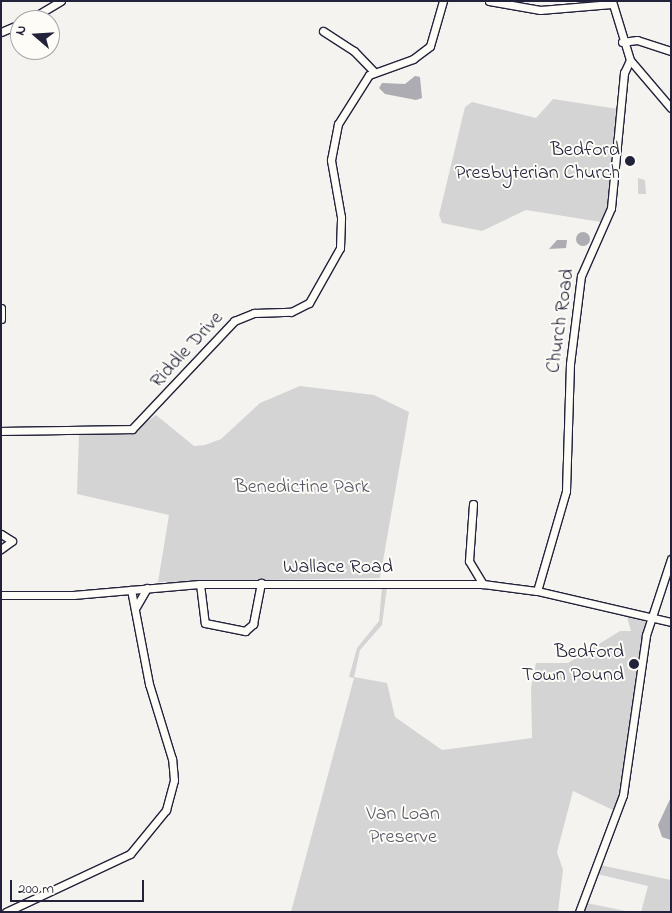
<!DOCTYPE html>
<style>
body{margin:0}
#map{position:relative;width:672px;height:913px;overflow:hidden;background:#f4f3ef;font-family:"Indie Flower",sans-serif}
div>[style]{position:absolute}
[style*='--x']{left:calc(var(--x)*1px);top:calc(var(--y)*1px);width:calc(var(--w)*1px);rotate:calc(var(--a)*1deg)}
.green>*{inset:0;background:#d5d4d5}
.water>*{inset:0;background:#acacb2}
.round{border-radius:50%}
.roads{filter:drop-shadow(1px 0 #22223b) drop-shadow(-1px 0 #22223b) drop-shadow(0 1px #22223b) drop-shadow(0 -1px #22223b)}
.minor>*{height:7px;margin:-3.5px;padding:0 3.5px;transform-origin:3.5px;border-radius:3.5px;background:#fdfcf7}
.dots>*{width:14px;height:14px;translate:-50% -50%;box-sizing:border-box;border:2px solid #fdfcf7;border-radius:50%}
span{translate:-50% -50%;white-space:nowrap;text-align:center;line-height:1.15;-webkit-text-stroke:4px #fdfcf7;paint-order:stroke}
.poi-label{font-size:20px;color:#22223b}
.right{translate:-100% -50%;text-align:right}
.street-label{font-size:20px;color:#22223b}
.park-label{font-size:20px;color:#585769}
.frame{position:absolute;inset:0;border:2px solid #22223b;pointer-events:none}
.north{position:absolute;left:10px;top:10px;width:50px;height:50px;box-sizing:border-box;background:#fdfcf7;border:1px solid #a5a5ac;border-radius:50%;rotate:289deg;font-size:14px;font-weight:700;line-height:20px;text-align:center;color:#22223b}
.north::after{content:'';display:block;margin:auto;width:18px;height:22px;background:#22223b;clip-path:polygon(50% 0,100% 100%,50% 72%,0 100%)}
.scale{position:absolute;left:10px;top:880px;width:134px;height:22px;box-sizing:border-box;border:2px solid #22223b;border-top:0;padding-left:6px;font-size:15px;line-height:18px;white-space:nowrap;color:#22223b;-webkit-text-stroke:4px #fdfcf7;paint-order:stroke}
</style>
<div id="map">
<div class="green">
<div style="clip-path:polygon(553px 99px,618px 109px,607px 213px,601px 222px,526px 210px,482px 231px,442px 223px,439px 215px,465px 107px,472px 102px,536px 118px)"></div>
<div style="clip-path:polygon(638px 178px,645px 180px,646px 194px,638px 194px)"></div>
<div style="clip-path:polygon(300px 386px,374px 395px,409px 412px,380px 578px,158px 582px,169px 515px,77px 494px,79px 434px,132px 432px,156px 415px,194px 446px,205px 445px,221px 439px,260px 403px)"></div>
<div style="clip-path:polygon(382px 587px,387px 587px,382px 625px,360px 650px,354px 677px,387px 683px,395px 717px,442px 750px,532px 738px,531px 688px,536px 663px,568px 663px,620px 631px,631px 631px,627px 617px,647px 622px,620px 798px,615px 811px,573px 791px,557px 852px,563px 870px,558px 912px,291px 912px,354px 678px,349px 677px,357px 648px,379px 621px)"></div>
<div style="clip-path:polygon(600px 865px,671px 880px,671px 912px,641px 912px,648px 886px,597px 874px)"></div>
<div style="clip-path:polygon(586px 903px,631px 912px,583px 912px)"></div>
</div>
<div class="water">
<div style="clip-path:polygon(415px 76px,420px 77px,422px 98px,416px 100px,385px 94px,379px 88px,382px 83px,405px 84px)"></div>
<div class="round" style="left:576px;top:232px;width:14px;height:14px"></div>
<div style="clip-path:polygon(557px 240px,567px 240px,566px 248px,549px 249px)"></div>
<div style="clip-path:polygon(671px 797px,671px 840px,662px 837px,658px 825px)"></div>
</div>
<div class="roads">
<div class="minor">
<div style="--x:489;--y:1;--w:52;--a:10"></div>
<div style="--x:540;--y:10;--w:72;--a:-4.8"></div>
<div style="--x:612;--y:1;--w:62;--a:73"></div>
<div style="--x:630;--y:60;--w:63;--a:49.5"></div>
<div style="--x:29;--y:20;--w:37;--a:-31"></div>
<div style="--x:323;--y:31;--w:37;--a:33"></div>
<div style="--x:354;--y:51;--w:28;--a:46"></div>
<div style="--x:1;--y:32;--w:21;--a:-23"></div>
<div style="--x:622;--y:42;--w:15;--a:-8"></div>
<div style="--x:637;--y:40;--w:36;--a:18"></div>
<div style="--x:1;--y:308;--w:11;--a:90"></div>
<div style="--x:1;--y:431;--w:131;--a:-0.9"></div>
<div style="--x:132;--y:429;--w:149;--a:-46.6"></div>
<div style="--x:234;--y:321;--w:22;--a:-22"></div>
<div style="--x:254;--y:313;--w:37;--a:-2"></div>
<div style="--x:291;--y:312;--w:20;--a:-27"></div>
<div style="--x:309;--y:303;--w:63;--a:-60.6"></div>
<div style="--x:340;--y:248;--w:31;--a:-88"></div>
<div style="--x:341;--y:217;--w:58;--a:-100"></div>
<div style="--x:331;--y:160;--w:37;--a:-79"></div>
<div style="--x:338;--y:124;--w:58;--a:-57.7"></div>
<div style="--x:369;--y:75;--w:47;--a:-20"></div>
<div style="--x:413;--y:59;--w:21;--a:-37"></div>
<div style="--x:430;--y:46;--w:47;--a:-73.9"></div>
<div style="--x:473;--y:504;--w:57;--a:94"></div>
<div style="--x:469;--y:561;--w:27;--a:59"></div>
<div style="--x:1;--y:534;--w:13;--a:32"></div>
<div style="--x:12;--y:541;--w:14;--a:144"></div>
<div style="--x:200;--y:584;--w:39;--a:83"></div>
<div style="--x:205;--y:623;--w:41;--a:11.3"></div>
<div style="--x:245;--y:631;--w:11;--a:-41"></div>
<div style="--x:253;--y:624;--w:42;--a:-79"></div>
<div style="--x:537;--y:591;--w:104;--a:-73.8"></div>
<div style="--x:566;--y:491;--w:127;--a:-88.2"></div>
<div style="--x:570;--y:364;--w:89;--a:-82.9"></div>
<div style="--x:581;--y:276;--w:74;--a:-66.2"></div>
<div style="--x:611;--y:208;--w:136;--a:-84.5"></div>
<div style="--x:624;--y:73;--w:14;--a:-65"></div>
<div style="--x:1;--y:595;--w:72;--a:0"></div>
<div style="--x:73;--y:595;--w:127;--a:-5"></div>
<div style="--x:200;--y:584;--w:283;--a:0"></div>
<div style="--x:483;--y:584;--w:54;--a:7.4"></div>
<div style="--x:537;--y:591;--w:138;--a:13"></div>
<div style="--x:136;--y:607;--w:22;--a:-60"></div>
<div style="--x:6;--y:912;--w:137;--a:-25.1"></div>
<div style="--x:130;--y:854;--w:57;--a:-50.7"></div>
<div style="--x:166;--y:810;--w:31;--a:-75"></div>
<div style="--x:174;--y:780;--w:21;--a:-95"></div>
<div style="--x:172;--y:759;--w:78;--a:-107"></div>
<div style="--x:149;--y:684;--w:96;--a:-100.8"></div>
<div style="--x:579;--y:912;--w:125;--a:-69.4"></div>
<div style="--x:623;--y:795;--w:162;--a:-81.8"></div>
<div style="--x:646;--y:635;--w:80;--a:-71.8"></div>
</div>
</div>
<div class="dots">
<div style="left:630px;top:161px;background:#22223b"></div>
<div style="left:634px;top:664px;background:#22223b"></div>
</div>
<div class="poi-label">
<span class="right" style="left:620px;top:162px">Bedford<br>Presbyterian Church</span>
<span class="right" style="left:624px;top:664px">Bedford<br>Town Pound</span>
</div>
<div class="street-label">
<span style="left:561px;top:321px;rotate:-82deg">Church Road</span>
<span style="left:187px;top:350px;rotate:-47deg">Riddle Drive</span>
<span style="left:338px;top:567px">Wallace Road</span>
</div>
<div class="park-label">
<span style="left:302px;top:487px">Benedictine Park</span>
<span style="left:403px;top:826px">Van Loan<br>Preserve</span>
</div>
<div class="frame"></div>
<div class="north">N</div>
<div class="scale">200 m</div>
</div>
